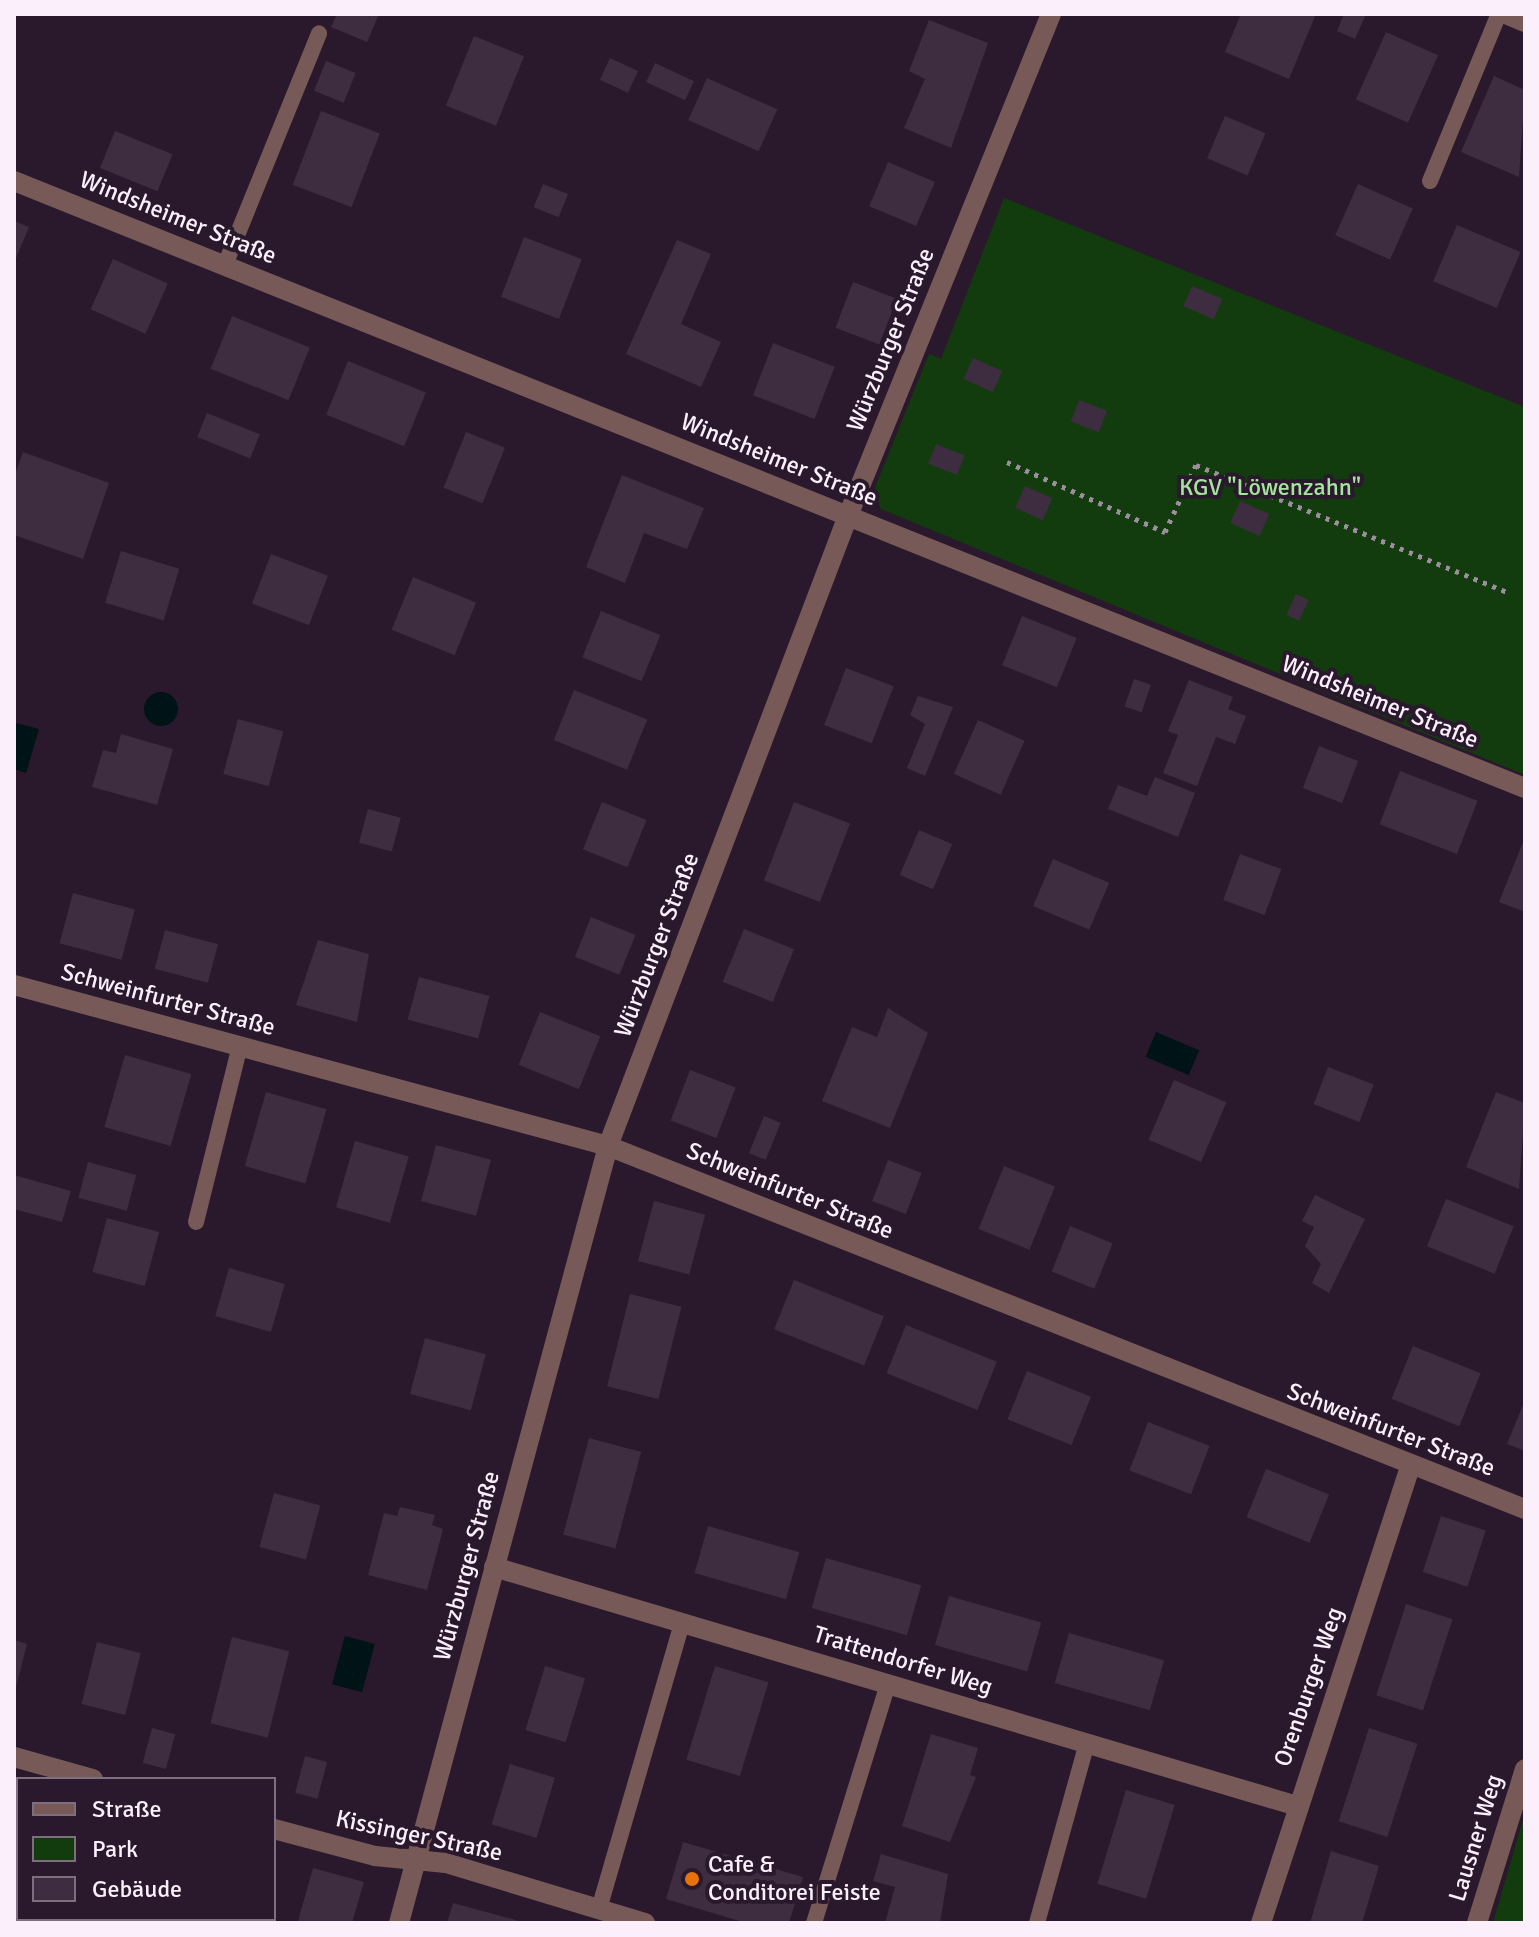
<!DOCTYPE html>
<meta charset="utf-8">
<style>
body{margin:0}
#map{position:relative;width:1539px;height:1937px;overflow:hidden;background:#2a192c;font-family:Signika,sans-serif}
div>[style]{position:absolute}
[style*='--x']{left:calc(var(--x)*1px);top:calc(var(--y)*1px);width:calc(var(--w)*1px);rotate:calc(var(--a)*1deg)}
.green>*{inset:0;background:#133c0e}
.water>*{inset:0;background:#001316;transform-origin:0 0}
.round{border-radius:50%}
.building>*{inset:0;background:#3e2c40;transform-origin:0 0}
.path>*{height:5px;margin-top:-2.5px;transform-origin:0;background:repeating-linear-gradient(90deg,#9d8e9e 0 4px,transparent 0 10px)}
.lane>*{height:16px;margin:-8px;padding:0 8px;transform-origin:8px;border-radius:8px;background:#775a58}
.street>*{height:20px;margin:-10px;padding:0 10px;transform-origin:10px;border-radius:10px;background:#775a58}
.dots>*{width:22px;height:22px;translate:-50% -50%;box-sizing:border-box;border:4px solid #2a192c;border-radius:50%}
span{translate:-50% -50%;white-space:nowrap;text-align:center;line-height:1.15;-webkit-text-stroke:8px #2a192c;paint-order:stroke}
.street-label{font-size:24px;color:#fbeffc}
.park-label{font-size:24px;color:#a5e49c}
.poi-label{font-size:24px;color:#fbeffc}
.left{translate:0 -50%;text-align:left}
.frame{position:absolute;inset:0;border:16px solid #fbeffc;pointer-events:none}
.legend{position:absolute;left:16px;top:1777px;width:260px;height:144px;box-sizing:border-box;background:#2a192c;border:2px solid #7e6f7f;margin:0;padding:10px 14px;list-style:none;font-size:24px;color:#fbeffc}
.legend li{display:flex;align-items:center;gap:16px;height:40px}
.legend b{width:40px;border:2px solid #7e6f7f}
</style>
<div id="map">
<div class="green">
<div style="clip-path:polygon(1004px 198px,1525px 407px,1525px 775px,881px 509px,874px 490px,929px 354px,941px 359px)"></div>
<div style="clip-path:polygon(1525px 1813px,1525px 1923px,1493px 1923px)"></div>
</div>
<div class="water">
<div class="round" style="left:144px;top:692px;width:34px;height:34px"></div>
<div style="clip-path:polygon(16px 723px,39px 729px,26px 773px,14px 769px)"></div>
<div style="left:1156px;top:1032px;width:47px;height:27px;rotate:23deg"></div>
<div style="left:345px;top:1636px;width:31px;height:50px;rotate:15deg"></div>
</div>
<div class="building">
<div style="clip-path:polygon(337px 14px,379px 14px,367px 42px,331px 27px)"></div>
<div style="clip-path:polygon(1241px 14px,1316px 14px,1289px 79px,1225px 52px)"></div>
<div style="clip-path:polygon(1344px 14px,1366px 14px,1355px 39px,1337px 31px)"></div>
<div style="clip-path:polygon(929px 20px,988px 43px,951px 148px,904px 128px,925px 79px,909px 71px)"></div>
<div style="left:1386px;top:32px;width:57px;height:74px;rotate:24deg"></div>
<div style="left:474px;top:36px;width:54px;height:75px;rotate:22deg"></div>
<div style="left:610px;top:58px;width:31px;height:24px;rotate:25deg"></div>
<div style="left:326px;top:61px;width:32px;height:32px;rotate:22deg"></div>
<div style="left:655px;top:63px;width:43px;height:21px;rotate:25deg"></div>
<div style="clip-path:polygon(1494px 76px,1525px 90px,1519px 177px,1461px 152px)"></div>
<div style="left:707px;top:78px;width:77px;height:46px;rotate:24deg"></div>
<div style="left:321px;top:111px;width:63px;height:79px;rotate:21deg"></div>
<div style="left:1225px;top:116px;width:44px;height:46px;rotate:23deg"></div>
<div style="left:115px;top:131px;width:62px;height:40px;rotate:22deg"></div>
<div style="left:888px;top:162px;width:51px;height:48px;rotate:23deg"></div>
<div style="left:543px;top:184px;width:27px;height:25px;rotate:22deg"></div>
<div style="left:1358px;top:184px;width:60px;height:56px;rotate:24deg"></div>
<div style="clip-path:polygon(14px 221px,29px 227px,14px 263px)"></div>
<div style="left:1457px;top:225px;width:69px;height:61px;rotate:23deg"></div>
<div style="left:524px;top:237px;width:62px;height:64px;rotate:21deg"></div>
<div style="clip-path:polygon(677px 240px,711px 254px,681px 324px,721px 342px,701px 387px,626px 354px)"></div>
<div style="left:113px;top:259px;width:60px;height:55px;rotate:24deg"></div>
<div style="left:853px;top:282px;width:47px;height:49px;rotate:21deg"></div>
<div style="left:1192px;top:286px;width:33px;height:22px;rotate:23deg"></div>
<div style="left:232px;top:316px;width:84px;height:57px;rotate:22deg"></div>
<div style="left:773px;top:343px;width:66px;height:56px;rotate:21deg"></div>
<div style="left:973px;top:358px;width:32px;height:23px;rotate:24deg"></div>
<div style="left:348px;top:361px;width:84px;height:58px;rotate:22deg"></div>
<div style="left:1079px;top:400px;width:30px;height:23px;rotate:21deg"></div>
<div style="left:207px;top:413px;width:57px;height:26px;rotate:22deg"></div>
<div style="left:466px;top:432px;width:42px;height:60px;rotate:22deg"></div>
<div style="left:936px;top:444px;width:31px;height:21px;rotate:22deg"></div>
<div style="clip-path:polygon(23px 452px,109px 483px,83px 559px,14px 535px,14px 477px)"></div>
<div style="clip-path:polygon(622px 475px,704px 508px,687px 549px,644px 533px,625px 583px,586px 567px)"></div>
<div style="left:1025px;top:486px;width:30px;height:24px;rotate:24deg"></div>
<div style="left:1240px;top:501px;width:32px;height:24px;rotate:24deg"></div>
<div style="left:121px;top:551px;width:61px;height:54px;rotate:17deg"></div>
<div style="left:271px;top:554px;width:61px;height:53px;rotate:21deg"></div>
<div style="left:413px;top:577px;width:68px;height:57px;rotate:22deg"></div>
<div style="left:1296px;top:594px;width:14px;height:23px;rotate:25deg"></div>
<div style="left:601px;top:611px;width:64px;height:50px;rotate:22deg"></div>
<div style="left:1022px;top:616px;width:59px;height:53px;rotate:22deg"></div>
<div style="left:846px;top:668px;width:51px;height:61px;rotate:21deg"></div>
<div style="left:1134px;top:679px;width:18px;height:29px;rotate:19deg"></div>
<div style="clip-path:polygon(1189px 680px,1233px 697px,1228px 709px,1246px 716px,1235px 744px,1216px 737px,1197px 786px,1163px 773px,1178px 735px,1168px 731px)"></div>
<div style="left:574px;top:690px;width:79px;height:54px;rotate:22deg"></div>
<div style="clip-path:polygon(918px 696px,953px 707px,925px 776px,907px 768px,925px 724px,910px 715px)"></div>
<div style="left:238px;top:719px;width:47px;height:57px;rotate:15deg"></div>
<div style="left:978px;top:720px;width:51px;height:59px;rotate:24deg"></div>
<div style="clip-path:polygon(121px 734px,173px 749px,157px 805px,92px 787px,103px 750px,116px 753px)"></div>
<div style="left:1319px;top:746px;width:42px;height:45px;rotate:21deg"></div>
<div style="left:1400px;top:771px;width:83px;height:57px;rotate:21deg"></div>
<div style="clip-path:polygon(1155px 777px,1195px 793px,1178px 837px,1108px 809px,1118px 785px,1147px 796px)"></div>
<div style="left:602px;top:802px;width:48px;height:51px;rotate:22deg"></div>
<div style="left:794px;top:802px;width:60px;height:84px;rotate:21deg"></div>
<div style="left:368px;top:809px;width:34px;height:35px;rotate:15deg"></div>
<div style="left:919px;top:830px;width:36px;height:49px;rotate:23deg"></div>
<div style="clip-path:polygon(1525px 837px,1525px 912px,1499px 902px)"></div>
<div style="left:1240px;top:854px;width:44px;height:49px;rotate:20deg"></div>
<div style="left:1053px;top:859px;width:61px;height:51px;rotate:23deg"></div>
<div style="left:73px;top:893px;width:64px;height:52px;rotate:15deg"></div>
<div style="left:591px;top:917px;width:48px;height:43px;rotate:22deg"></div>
<div style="left:744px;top:929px;width:54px;height:57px;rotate:22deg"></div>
<div style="left:165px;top:930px;width:55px;height:40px;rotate:15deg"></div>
<div style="clip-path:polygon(318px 940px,369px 954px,357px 1022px,296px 1005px)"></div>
<div style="left:419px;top:977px;width:73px;height:44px;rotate:15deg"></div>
<div style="clip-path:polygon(888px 1008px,928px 1033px,890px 1128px,822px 1101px,852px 1027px,877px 1037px)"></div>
<div style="left:540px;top:1012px;width:65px;height:57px;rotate:22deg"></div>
<div style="left:125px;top:1055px;width:69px;height:75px;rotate:16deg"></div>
<div style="left:1328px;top:1067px;width:49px;height:40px;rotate:21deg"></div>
<div style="left:690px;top:1070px;width:49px;height:54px;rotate:21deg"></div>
<div style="left:1174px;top:1080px;width:57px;height:65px;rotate:23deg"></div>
<div style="left:266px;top:1092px;width:63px;height:77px;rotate:16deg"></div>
<div style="clip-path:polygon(1496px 1092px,1525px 1103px,1519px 1189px,1466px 1167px)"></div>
<div style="left:764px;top:1116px;width:18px;height:40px;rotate:22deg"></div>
<div style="left:355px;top:1141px;width:56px;height:69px;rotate:16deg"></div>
<div style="left:436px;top:1145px;width:57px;height:58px;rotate:15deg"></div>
<div style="left:888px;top:1160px;width:36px;height:44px;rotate:21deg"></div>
<div style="left:88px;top:1162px;width:50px;height:37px;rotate:15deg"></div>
<div style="left:1004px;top:1166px;width:55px;height:68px;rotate:22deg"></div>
<div style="clip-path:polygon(14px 1175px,71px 1191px,62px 1222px,14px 1209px)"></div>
<div style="clip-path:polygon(1315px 1195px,1365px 1219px,1329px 1293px,1312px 1283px,1321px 1264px,1305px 1246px,1314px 1227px,1302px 1221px)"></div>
<div style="left:1446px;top:1199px;width:73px;height:51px;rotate:22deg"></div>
<div style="left:654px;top:1201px;width:53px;height:62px;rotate:15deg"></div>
<div style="left:107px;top:1218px;width:54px;height:56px;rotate:15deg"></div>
<div style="left:1070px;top:1226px;width:46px;height:49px;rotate:22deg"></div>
<div style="left:229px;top:1268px;width:58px;height:50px;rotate:16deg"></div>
<div style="left:794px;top:1280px;width:97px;height:53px;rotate:22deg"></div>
<div style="left:630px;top:1294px;width:53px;height:95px;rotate:14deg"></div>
<div style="left:906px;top:1325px;width:98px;height:52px;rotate:22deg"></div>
<div style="left:425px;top:1338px;width:63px;height:58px;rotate:15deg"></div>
<div style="left:1413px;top:1346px;width:73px;height:57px;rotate:22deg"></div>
<div style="left:1027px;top:1371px;width:69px;height:52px;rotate:22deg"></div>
<div style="clip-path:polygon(1525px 1400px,1525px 1451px,1507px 1444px)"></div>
<div style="left:1148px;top:1422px;width:66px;height:52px;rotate:21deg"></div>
<div style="left:589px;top:1438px;width:54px;height:100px;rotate:15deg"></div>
<div style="left:1266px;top:1469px;width:68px;height:52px;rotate:22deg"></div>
<div style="left:274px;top:1493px;width:48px;height:56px;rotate:15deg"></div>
<div style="clip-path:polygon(400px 1507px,435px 1515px,432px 1525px,443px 1529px,427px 1590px,368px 1575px,384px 1513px,397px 1516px)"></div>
<div style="left:1441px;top:1516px;width:47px;height:59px;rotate:18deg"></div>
<div style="left:708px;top:1526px;width:95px;height:49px;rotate:16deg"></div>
<div style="left:826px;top:1558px;width:99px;height:52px;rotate:16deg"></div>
<div style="left:949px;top:1596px;width:96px;height:51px;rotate:16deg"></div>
<div style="left:1406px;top:1604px;width:49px;height:96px;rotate:18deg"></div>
<div style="left:1069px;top:1633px;width:99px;height:52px;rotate:16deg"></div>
<div style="left:232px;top:1637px;width:59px;height:89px;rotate:14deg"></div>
<div style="clip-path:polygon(14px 1640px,27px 1644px,15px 1691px,14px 1691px)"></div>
<div style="left:97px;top:1642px;width:45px;height:64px;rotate:14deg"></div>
<div style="left:545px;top:1666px;width:42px;height:67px;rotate:17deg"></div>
<div style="left:715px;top:1666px;width:56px;height:98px;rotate:17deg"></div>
<div style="left:152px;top:1728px;width:24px;height:36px;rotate:15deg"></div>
<div style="left:1369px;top:1728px;width:51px;height:98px;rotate:18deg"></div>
<div style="clip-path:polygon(931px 1734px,978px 1748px,970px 1775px,976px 1777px,950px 1842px,902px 1826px)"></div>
<div style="left:305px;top:1756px;width:23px;height:38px;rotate:15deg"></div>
<div style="left:510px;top:1764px;width:47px;height:63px;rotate:17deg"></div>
<div style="left:1126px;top:1790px;width:51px;height:98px;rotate:17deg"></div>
<div style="clip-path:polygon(683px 1842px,803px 1877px,789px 1923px,746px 1923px,666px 1899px)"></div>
<div style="clip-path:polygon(1331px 1851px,1379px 1866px,1362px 1923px,1310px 1923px)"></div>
<div style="clip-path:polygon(881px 1854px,948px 1874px,940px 1923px,885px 1923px,895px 1887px,873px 1881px)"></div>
<div style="clip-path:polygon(313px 1868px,364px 1882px,352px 1923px,298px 1921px)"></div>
<div style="clip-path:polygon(453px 1903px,516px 1920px,515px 1923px,447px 1923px)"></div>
<div style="clip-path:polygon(176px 1919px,242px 1919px,175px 1923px)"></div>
</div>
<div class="path">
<div style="--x:1007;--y:462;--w:173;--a:23.9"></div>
<div style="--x:1165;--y:532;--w:74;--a:-65.2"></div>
<div style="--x:1196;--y:465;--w:336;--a:22.2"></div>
</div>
<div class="lane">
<div style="--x:1430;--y:181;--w:181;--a:-67.6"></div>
<div style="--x:225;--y:265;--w:250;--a:-67.9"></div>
<div style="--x:196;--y:1222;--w:181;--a:-76"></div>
<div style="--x:599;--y:1909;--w:298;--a:-73.8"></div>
<div style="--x:814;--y:1923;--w:250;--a:-72.8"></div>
<div style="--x:1037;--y:1923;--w:187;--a:-74.5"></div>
</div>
<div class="street">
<div style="--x:1506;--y:14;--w:21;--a:23"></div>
<div style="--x:14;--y:181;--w:1628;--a:21.89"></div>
<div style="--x:14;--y:985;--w:615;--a:15.17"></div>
<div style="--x:608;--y:1146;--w:986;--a:21.6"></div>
<div style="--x:494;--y:1567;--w:838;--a:16.57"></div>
<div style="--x:14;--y:1757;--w:82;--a:15.6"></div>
<div style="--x:274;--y:1829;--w:105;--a:15"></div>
<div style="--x:375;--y:1856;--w:71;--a:5.6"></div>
<div style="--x:446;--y:1863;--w:208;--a:16.8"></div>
<div style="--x:399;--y:1923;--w:805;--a:-74.94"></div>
<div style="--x:608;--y:1146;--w:674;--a:-69.15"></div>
<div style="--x:848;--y:516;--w:541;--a:-67.98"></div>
<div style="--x:1261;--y:1923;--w:479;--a:-71.9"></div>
<div style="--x:1477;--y:1923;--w:161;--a:-72.7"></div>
</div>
<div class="dots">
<div style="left:692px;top:1879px;background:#e8710a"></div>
</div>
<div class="street-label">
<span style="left:178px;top:218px;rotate:22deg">Windsheimer Straße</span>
<span style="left:891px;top:340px;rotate:-68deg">Würzburger Straße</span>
<span style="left:779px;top:460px;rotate:22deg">Windsheimer Straße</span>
<span style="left:1380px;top:702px;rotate:22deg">Windsheimer Straße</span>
<span style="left:657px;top:945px;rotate:-69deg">Würzburger Straße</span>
<span style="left:168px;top:1000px;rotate:15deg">Schweinfurter Straße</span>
<span style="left:790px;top:1191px;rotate:22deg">Schweinfurter Straße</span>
<span style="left:1391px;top:1430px;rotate:21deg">Schweinfurter Straße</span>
<span style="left:467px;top:1566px;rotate:-75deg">Würzburger Straße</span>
<span style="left:903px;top:1661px;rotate:17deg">Trattendorfer Weg</span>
<span style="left:1309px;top:1687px;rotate:-71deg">Orenburger Weg</span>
<span style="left:419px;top:1836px;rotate:12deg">Kissinger Straße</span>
<span style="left:1476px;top:1838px;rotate:-73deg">Lausner Weg</span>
</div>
<div class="park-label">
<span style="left:1270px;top:488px">KGV "Löwenzahn"</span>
</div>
<div class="poi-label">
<span class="left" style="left:708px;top:1879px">Cafe &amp;<br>Conditorei Feiste</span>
</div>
<div class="frame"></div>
<ul class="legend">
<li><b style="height:10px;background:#775a58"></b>Straße</li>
<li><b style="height:22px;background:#133c0e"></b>Park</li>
<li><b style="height:22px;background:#3e2c40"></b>Gebäude</li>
</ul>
</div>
